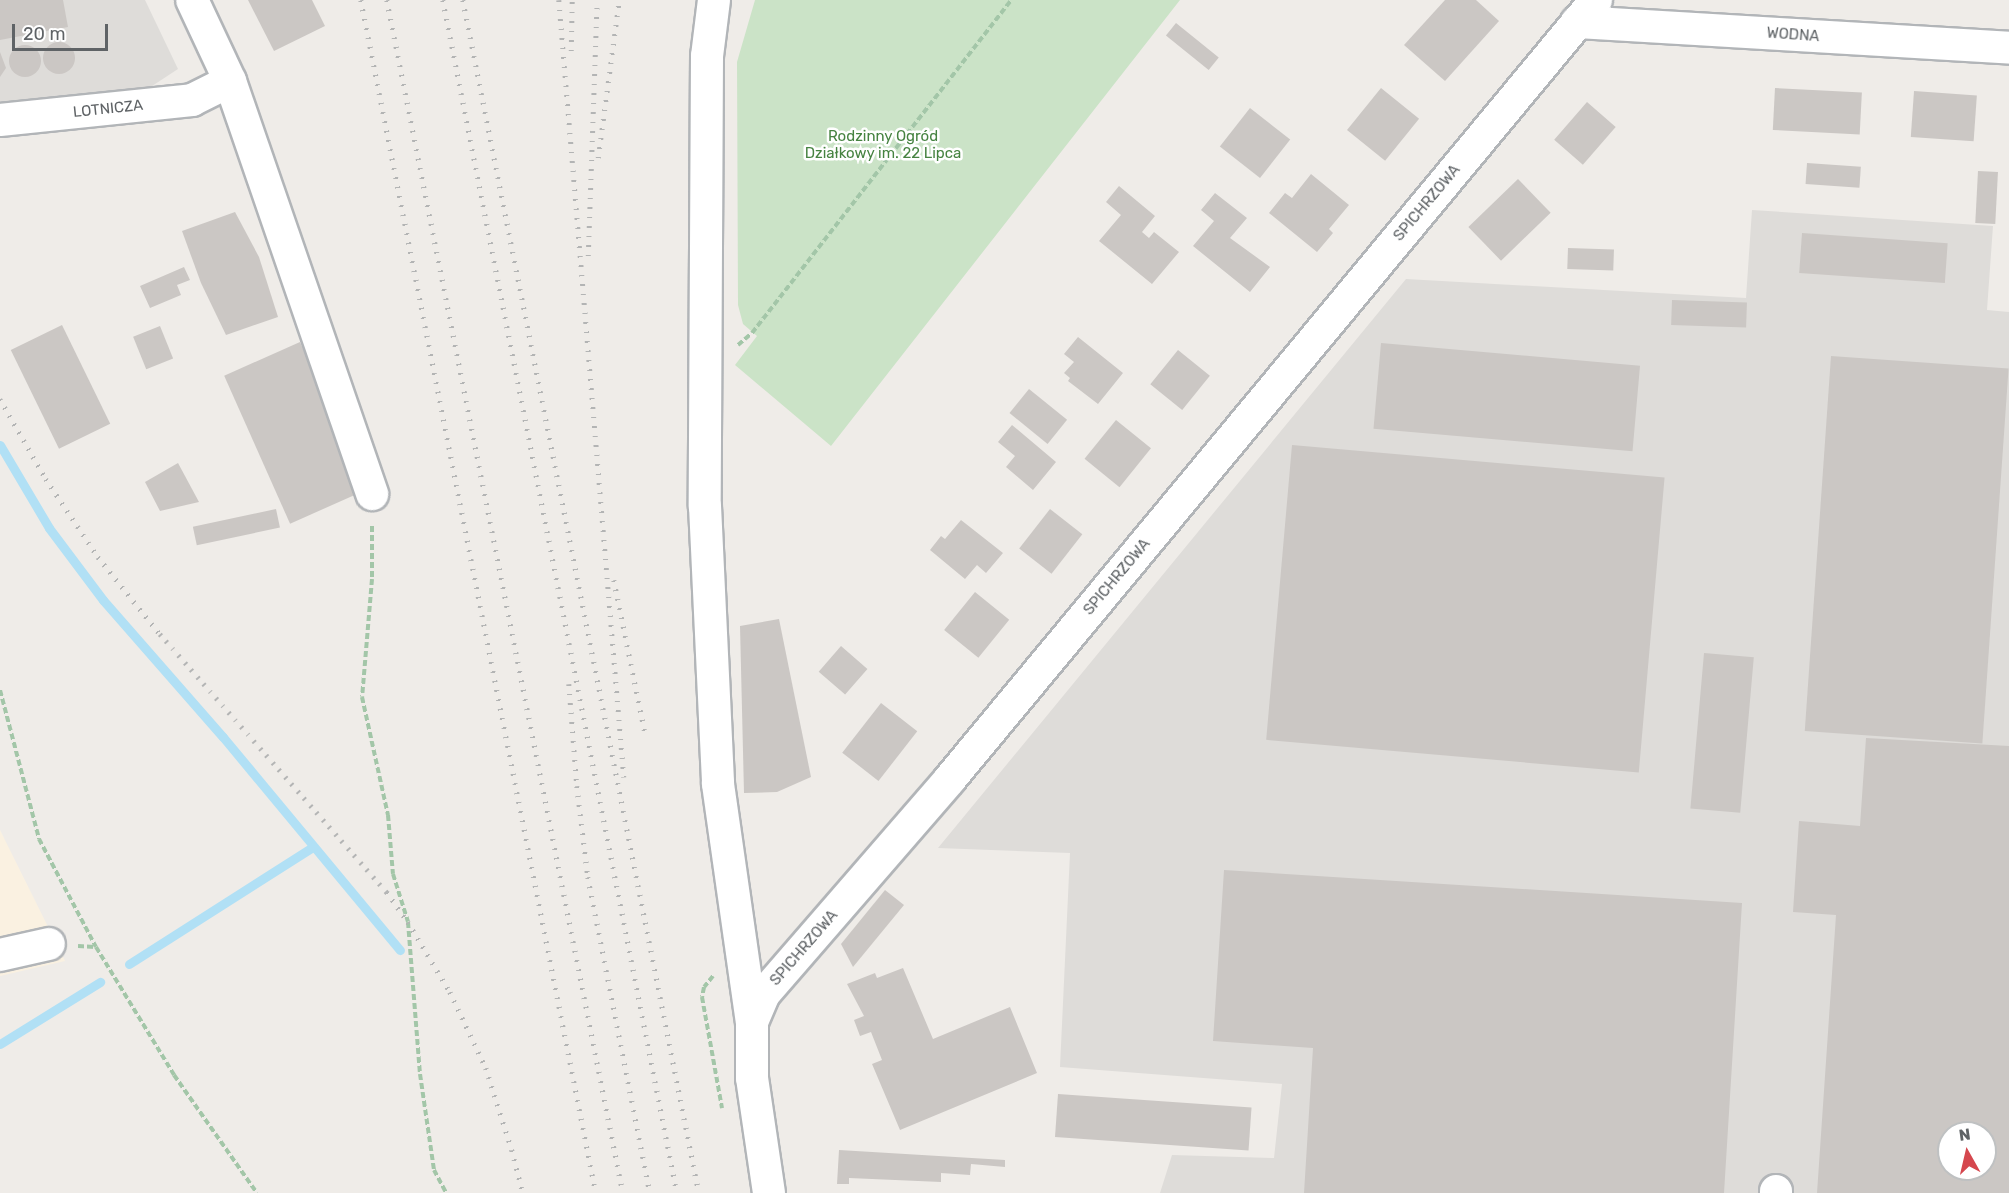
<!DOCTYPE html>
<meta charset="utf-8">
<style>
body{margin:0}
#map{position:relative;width:2009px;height:1193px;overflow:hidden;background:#efece8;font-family:Rubik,sans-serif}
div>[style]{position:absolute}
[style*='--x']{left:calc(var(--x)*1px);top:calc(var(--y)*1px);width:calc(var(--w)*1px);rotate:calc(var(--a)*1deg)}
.commercial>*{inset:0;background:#faf1e1}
.industrial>*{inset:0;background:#dedcd9}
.green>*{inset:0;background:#cbe3c7}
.stream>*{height:9px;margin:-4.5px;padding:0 4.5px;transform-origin:4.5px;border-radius:4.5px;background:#b1e0f5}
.building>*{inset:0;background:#cbc7c4;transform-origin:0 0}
.round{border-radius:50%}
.path>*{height:4px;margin-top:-2px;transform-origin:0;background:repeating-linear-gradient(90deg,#a3c6a8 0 6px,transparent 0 9px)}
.roads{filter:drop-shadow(2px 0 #b2b5b8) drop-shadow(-2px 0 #b2b5b8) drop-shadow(0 2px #b2b5b8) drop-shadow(0 -2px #b2b5b8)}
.minor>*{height:32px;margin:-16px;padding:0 16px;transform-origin:16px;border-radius:16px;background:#fff}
.rail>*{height:4.5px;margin-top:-2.25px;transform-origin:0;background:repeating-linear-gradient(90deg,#b3b4b4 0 1.5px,transparent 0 9.5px)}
span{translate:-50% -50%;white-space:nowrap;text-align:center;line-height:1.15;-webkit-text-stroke:5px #fff;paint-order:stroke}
.street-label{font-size:15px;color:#5f6366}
.park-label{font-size:15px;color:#468341}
.north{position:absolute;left:1937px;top:1121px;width:60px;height:60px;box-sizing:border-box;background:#fff;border:2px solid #bfc1c2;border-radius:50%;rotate:352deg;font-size:16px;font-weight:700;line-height:24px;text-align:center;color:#5f6366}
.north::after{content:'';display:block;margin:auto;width:21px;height:27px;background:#d5474e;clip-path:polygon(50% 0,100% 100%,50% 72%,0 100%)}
.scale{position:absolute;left:12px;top:24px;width:96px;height:27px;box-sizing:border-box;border:3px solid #5f6366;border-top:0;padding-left:8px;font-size:18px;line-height:21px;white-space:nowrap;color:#5f6366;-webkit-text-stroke:4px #fff;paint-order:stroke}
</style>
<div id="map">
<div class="commercial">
<div style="clip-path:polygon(0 830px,65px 961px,0 976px)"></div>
</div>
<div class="industrial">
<div style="clip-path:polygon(0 0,145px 0,178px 69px,149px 88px,0 104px)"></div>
<div style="clip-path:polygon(evenodd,1752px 210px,1993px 226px,1987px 310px,2009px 312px,2009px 1193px,1160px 1193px,1172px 1155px,1274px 1158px,1282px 1084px,1060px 1067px,1070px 853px,938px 848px,1406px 279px,1746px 298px,1752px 210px,1949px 1133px,1985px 1133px,1985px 1169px,1949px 1169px,1949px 1133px)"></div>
</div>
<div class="green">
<div style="clip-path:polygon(755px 0,1180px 0,831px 446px,735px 365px,757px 336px,743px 324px,738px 305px,737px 62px)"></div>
</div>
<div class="stream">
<div style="--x:0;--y:445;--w:96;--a:59.4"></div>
<div style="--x:49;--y:528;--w:90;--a:53.1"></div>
<div style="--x:103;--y:600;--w:182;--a:48.8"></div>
<div style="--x:223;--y:737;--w:277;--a:50.3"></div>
<div style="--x:129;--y:964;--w:218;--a:-32.5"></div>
<div style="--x:0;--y:1044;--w:118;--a:-31.8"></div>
</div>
<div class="building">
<div style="clip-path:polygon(0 0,63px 0,68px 27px,0 40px)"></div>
<div style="clip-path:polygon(248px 0,312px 0,325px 26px,274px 51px)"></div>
<div style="clip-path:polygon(1445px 0,1476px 0,1499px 21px,1445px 81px,1404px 45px)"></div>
<div style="left:1176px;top:23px;width:55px;height:16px;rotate:39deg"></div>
<div class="round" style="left:43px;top:42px;width:32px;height:32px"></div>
<div class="round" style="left:9px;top:45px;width:32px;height:32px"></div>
<div style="clip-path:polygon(0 52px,6px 68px,0 77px)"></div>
<div style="left:1381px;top:88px;width:49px;height:54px;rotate:39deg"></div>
<div style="left:1775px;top:88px;width:87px;height:42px;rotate:3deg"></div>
<div style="left:1914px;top:91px;width:63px;height:46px;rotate:4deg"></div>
<div style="left:1587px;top:102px;width:38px;height:50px;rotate:41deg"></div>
<div style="left:1250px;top:108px;width:51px;height:49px;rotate:38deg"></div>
<div style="left:1807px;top:163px;width:54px;height:21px;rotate:4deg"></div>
<div style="left:1978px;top:171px;width:20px;height:52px;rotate:3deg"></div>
<div style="clip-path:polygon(1311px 174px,1349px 205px,1329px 229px,1333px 233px,1317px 252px,1269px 213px,1285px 193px,1292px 198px)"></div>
<div style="left:1518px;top:179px;width:47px;height:69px;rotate:46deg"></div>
<div style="clip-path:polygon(1119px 186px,1155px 216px,1142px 232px,1149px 238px,1154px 232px,1179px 252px,1152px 284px,1099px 241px,1121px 215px,1106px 202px)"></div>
<div style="clip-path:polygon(1215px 193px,1247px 218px,1230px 238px,1270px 267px,1250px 292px,1193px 246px,1214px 221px,1201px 210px)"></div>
<div style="clip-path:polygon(235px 212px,259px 257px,278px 317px,226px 335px,201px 283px,182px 231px)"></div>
<div style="left:1802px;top:233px;width:146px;height:40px;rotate:4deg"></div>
<div style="left:1568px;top:248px;width:46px;height:21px;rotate:2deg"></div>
<div style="clip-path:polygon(184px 267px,190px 280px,177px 285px,181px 295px,150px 308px,140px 286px)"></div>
<div style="left:1672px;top:300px;width:75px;height:25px;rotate:2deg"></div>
<div style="left:62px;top:325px;width:110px;height:57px;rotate:64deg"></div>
<div style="left:160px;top:326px;width:35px;height:29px;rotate:68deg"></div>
<div style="clip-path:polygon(1078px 337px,1123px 373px,1098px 404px,1068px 381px,1070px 378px,1064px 373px,1074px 362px,1064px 354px)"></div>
<div style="left:300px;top:342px;width:162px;height:83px;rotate:66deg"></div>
<div style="left:1381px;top:343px;width:260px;height:86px;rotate:5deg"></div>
<div style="left:1178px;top:350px;width:41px;height:44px;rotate:39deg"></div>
<div style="left:1831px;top:356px;width:178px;height:376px;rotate:4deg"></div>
<div style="left:1029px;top:389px;width:49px;height:31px;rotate:39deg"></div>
<div style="left:1116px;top:420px;width:45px;height:50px;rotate:39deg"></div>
<div style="clip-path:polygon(1012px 425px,1056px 462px,1033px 490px,1006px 467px,1015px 456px,998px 442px)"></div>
<div style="left:1292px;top:445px;width:374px;height:296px;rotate:5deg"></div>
<div style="clip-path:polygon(178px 463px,199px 502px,160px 511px,145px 482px)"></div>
<div style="left:276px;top:509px;width:19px;height:85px;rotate:78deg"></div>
<div style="left:1050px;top:509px;width:41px;height:50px;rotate:38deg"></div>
<div style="clip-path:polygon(961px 520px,1003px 553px,986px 573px,977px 565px,965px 579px,930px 550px,941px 536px,945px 539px)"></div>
<div style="left:975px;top:592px;width:44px;height:49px;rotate:39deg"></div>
<div style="clip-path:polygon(779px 619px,811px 777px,777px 792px,744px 793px,740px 626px)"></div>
<div style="left:841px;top:646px;width:35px;height:34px;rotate:41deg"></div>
<div style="left:1704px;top:653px;width:50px;height:156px;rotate:5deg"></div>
<div style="left:881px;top:703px;width:46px;height:63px;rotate:38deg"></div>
<div style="clip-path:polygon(evenodd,1866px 738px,2009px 746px,2009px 1193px,1817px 1193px,1836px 915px,1793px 912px,1799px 821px,1860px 826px,1866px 738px,1949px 1133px,1985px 1133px,1985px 1169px,1949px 1169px,1949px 1133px)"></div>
<div style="clip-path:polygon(1224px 870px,1742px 903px,1724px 1193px,1304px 1193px,1313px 1048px,1213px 1041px)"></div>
<div style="clip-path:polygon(885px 890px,904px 905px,853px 967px,841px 944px)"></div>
<div style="clip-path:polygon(903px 968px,933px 1039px,1010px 1007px,1037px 1073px,900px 1130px,872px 1064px,882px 1060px,871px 1032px,860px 1036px,854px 1020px,864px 1016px,847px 984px,875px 973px,877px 978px)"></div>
<div style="left:1058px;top:1094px;width:194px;height:43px;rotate:4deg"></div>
<div style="clip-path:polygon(839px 1150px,1005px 1160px,1005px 1167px,971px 1164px,970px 1175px,941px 1173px,941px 1182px,849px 1178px,849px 1184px,837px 1184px)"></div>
</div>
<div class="path">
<div style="--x:738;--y:345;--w:18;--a:-41"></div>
<div style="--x:752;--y:333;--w:422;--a:-52.1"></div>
<div style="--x:372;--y:526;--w:53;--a:90"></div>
<div style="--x:372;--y:579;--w:118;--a:94.8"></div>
<div style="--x:362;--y:697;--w:121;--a:77.6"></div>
<div style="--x:388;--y:815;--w:59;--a:85.2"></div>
<div style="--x:393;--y:874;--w:50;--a:72.6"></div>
<div style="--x:408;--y:922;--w:152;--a:85.5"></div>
<div style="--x:420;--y:1074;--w:97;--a:81.7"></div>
<div style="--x:434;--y:1170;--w:26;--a:62"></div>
<div style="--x:0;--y:690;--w:154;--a:75.3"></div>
<div style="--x:39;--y:839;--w:122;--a:62.2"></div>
<div style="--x:96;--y:947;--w:150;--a:58.6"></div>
<div style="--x:174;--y:1075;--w:144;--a:54.9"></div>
<div style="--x:78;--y:946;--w:17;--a:3"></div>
<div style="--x:713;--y:976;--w:14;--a:129"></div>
<div style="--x:704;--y:987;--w:10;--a:101"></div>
<div style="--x:702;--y:997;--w:113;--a:79.8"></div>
</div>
<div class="roads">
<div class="minor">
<div style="--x:714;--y:0;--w:56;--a:97.1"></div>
<div style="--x:707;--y:56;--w:450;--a:90.3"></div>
<div style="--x:705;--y:506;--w:278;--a:87.3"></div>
<div style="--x:718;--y:784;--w:240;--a:81.9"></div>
<div style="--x:1577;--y:22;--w:433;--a:3.4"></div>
<div style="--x:230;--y:81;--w:437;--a:71"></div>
<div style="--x:0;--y:120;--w:193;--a:-5.9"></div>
<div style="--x:192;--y:100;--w:42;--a:-26.6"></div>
<div style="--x:230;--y:81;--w:89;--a:-115.1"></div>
<div style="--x:0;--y:955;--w:50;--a:-12.7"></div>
<div style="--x:769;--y:1193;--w:116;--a:-98.4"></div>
<div style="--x:752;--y:1078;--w:56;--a:-90"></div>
<div style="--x:752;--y:1022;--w:30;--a:-67"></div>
<div style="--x:764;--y:994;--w:284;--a:-49.1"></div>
<div style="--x:950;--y:779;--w:1012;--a:-50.33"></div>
<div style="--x:1776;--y:1193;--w:2;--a:-90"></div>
</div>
</div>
<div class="rail">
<div style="--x:361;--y:0;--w:1216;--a:78.86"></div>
<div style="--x:387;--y:0;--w:1216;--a:78.81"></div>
<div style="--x:443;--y:0;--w:1216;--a:78.9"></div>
<div style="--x:463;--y:0;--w:1216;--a:78.81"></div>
<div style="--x:559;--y:0;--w:780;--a:85.22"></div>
<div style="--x:571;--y:51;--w:51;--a:-88.9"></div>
<div style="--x:598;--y:158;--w:159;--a:-82.4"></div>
<div style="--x:588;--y:256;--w:256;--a:-88"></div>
<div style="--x:0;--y:399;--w:92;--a:60.1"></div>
<div style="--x:46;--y:479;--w:94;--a:56.3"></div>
<div style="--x:98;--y:557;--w:99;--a:51.2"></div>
<div style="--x:160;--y:634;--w:344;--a:48.7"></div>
<div style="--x:387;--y:892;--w:37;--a:55"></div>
<div style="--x:408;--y:922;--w:82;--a:59"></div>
<div style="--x:450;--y:992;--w:84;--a:64.7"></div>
<div style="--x:486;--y:1068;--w:86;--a:72.4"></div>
<div style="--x:512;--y:1150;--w:44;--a:75.7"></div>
<div style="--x:614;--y:580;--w:156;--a:78.5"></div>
<div style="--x:569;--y:684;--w:102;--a:85.5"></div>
<div style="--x:577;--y:786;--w:92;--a:83.1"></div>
<div style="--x:588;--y:877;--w:322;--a:78.9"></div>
</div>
<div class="street-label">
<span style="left:1793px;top:35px;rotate:4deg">WODNA</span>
<span style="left:108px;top:109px;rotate:-6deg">LOTNICZA</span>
<span style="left:1427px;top:203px;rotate:-50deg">SPICHRZOWA</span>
<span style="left:1117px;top:577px;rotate:-50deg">SPICHRZOWA</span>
<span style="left:804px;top:948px;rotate:-49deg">SPICHRZOWA</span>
</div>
<div class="park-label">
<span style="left:883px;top:145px">Rodzinny Ogród<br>Działkowy im. 22 Lipca</span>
</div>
<div class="north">N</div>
<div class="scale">20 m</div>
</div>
